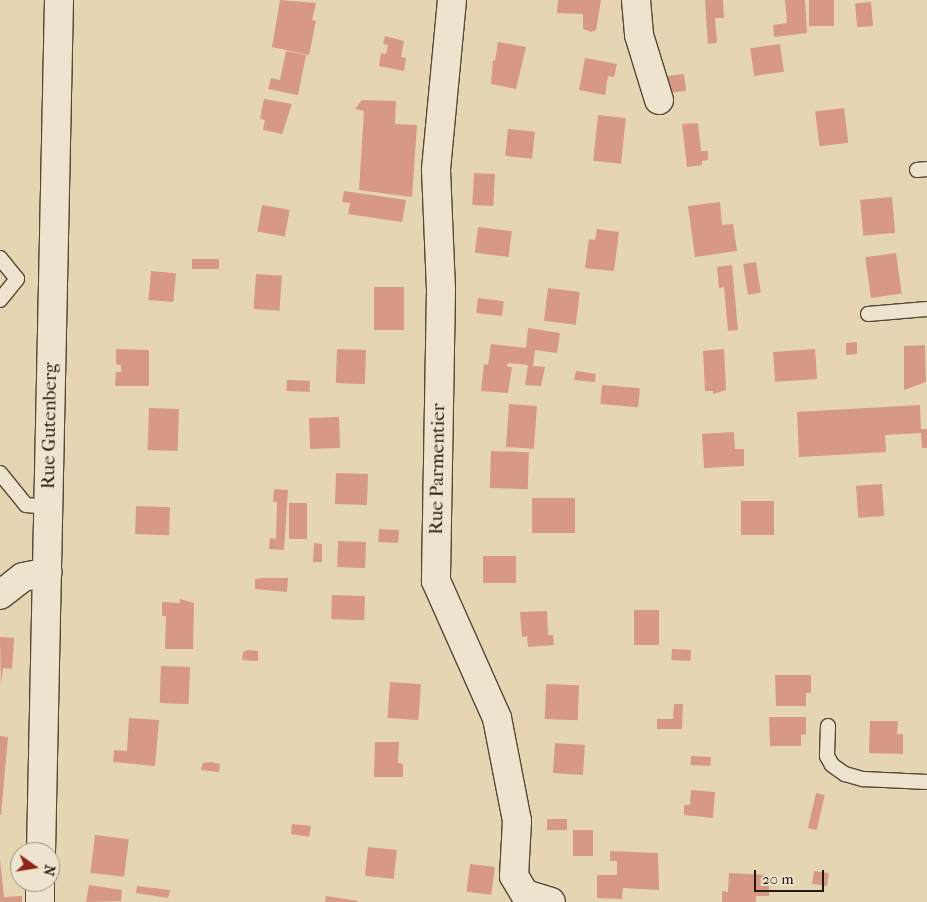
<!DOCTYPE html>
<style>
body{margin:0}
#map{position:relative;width:927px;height:902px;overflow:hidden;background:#e5d5b2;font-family:"IM FELL French Canon",serif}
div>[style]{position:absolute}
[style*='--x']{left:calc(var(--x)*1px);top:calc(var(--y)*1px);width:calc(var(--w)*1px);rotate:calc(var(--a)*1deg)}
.building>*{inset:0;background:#d79884;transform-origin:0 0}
.roads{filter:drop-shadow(1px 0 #534838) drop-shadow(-1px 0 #534838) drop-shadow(0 1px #534838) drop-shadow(0 -1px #534838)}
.service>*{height:14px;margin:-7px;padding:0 7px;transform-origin:7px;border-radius:7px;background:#eee4cd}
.minor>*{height:28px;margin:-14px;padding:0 14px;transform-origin:14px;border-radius:14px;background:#eee4cd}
span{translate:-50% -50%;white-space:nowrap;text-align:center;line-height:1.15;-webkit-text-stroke:4px #eee4cd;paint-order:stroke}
.street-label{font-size:19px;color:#221910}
.north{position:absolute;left:10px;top:842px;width:50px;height:50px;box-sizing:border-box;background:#eee4cd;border:1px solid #9c9381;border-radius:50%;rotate:103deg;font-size:14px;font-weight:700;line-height:20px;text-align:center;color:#221910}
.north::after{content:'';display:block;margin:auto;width:18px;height:22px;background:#8f2418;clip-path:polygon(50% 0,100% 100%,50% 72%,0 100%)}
.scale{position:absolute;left:754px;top:870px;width:70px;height:22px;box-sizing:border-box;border:2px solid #221910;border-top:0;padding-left:6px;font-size:15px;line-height:18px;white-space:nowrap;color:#221910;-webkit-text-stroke:4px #eee4cd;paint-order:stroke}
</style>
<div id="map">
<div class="building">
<div style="clip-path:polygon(280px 0,316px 3px,312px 20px,316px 21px,309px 55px,272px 47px)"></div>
<div style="clip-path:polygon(558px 0,601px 0,596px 30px,591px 32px,583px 29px,583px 14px,557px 13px)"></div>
<div style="clip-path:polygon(705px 0,723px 0,724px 18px,715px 18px,717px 43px,708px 44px)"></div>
<div style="clip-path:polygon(785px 0,805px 0,807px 33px,774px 37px,773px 25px,787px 23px)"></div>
<div style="left:809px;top:0;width:25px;height:26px"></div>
<div style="left:871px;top:2px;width:24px;height:16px;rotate:85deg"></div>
<div style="clip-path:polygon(385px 36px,404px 41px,401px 57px,406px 58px,404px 71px,379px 66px,381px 53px,386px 54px,388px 45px,383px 44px)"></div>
<div style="clip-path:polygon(498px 42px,526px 47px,516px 89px,491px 84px,493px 60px,495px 61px)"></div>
<div style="left:780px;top:44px;width:28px;height:30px;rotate:82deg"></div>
<div style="clip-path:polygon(286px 51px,306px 55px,298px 95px,268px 89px,271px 78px,280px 80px)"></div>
<div style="clip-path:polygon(585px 58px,617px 64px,614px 77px,608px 76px,605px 95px,579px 90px)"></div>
<div style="left:684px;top:74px;width:17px;height:21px;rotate:83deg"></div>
<div style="clip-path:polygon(264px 99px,292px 104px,282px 134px,263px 130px,265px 120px,260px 119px)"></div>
<div style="clip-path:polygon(362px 100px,396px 101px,395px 124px,417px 125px,412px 197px,359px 190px,364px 111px,355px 109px)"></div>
<div style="left:844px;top:108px;width:35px;height:29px;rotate:83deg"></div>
<div style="left:598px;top:115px;width:28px;height:46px;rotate:6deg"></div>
<div style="clip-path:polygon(698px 123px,701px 151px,708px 151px,708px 160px,702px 161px,702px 165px,687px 167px,682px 124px)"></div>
<div style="left:508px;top:129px;width:27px;height:27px;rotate:6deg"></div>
<div style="left:474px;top:173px;width:21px;height:32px;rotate:3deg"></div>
<div style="clip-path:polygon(344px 191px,406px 200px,402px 222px,348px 214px,350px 203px,342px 202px)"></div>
<div style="left:892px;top:197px;width:36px;height:32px;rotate:85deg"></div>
<div style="clip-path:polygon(720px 202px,722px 225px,733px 224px,737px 251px,695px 257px,688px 206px)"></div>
<div style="left:262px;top:205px;width:28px;height:27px;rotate:10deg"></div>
<div style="left:478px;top:227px;width:34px;height:26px;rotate:7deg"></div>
<div style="clip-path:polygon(597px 229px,619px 232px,614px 271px,585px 268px,589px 239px,595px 240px)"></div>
<div style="left:896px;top:253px;width:41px;height:31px;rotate:82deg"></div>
<div style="left:192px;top:259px;width:27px;height:10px"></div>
<div style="left:756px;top:262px;width:31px;height:13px;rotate:81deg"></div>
<div style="clip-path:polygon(732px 265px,738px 330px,728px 331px,724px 287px,719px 288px,717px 267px)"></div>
<div style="left:151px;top:271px;width:25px;height:29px;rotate:5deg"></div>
<div style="left:256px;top:274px;width:26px;height:35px;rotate:4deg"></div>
<div style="left:374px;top:287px;width:30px;height:43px"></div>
<div style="left:548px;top:288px;width:32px;height:33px;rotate:7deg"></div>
<div style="left:478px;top:298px;width:26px;height:15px;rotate:7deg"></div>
<div style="clip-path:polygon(528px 328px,560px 333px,557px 353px,535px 350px,533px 366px,545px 367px,541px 386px,525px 385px,528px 365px,508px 363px,507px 367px,512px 367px,508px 393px,481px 391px,484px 364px,488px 365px,491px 344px,526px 348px)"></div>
<div style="clip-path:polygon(857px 342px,857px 354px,846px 355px,846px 343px)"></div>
<div style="clip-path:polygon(925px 345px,926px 382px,904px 390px,904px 346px)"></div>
<div style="clip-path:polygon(116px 349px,149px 350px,149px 386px,115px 386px,116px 372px,121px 372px,121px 365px,116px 364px)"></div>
<div style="left:337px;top:349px;width:29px;height:34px;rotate:2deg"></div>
<div style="clip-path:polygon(724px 349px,726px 390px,713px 394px,713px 391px,705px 391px,703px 351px)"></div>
<div style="left:815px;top:349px;width:30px;height:42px;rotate:86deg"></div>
<div style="clip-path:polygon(576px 371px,596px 374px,595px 382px,574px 380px)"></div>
<div style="left:287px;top:380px;width:23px;height:11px;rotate:2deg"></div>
<div style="left:602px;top:385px;width:38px;height:19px;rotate:5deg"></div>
<div style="left:509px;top:404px;width:28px;height:43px;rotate:4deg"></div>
<div style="clip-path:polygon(920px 405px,921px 429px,927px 429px,927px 448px,922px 448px,921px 433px,885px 435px,886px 452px,799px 457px,797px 412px)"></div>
<div style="left:149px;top:408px;width:30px;height:42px;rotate:2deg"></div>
<div style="left:339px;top:417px;width:31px;height:30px;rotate:88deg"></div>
<div style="clip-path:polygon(734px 432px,735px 449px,744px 449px,744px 466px,704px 468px,702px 434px)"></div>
<div style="left:491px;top:451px;width:38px;height:37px;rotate:2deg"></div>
<div style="left:336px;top:473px;width:32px;height:31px;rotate:2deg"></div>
<div style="left:882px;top:484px;width:32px;height:26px;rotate:86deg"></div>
<div style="clip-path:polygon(274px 489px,288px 490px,284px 550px,269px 549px,270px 538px,276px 539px,277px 502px,273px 502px)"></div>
<div style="left:532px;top:498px;width:43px;height:35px"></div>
<div style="left:741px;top:501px;width:33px;height:34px"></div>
<div style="left:289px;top:503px;width:18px;height:36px"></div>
<div style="left:136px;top:506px;width:34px;height:28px;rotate:2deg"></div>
<div style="left:379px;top:529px;width:20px;height:13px;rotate:3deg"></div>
<div style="left:338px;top:541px;width:28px;height:26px;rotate:2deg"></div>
<div style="clip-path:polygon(314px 543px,322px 544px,322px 562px,313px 562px)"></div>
<div style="left:516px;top:556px;width:27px;height:33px;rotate:90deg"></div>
<div style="clip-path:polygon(263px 578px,288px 578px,287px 592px,255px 589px,255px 579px)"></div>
<div style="left:332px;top:595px;width:33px;height:24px;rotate:2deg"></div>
<div style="clip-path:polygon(180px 599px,194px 603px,193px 649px,165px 649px,166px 616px,162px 616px,162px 602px,180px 603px)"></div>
<div style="left:634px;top:610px;width:25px;height:35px"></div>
<div style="clip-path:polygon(547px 611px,548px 635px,553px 635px,554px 645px,528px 647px,527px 636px,522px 637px,520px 612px)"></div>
<div style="clip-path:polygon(0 637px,14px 638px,12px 669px,3px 668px,1px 685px)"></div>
<div style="left:672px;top:649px;width:19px;height:11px;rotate:3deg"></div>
<div style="clip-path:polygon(248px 650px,258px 651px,258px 661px,242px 660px,243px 652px)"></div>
<div style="left:161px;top:666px;width:29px;height:37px;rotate:2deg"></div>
<div style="clip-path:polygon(775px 675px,811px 675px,811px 693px,806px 693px,806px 706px,776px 706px)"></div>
<div style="left:390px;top:682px;width:31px;height:36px;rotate:4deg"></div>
<div style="left:546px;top:684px;width:33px;height:35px;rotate:2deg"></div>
<div style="clip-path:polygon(674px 704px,683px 704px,682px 729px,657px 729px,657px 719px,673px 719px)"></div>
<div style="clip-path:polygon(769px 717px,806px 717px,806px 734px,801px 735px,801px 746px,770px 746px)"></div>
<div style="clip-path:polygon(129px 718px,159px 720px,155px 766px,113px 762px,114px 750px,127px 751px)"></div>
<div style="clip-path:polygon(870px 721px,898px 721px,897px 734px,903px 734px,903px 754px,869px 753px)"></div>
<div style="clip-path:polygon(0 736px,8px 737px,1px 815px,0 815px)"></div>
<div style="clip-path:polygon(375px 742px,399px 742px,398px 763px,403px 764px,403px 777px,374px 777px)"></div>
<div style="left:555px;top:743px;width:30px;height:30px;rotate:4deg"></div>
<div style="left:691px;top:756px;width:20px;height:9px;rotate:3deg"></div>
<div style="clip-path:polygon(211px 762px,220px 764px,219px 772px,201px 770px,203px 763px)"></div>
<div style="clip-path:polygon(691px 790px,715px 792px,713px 818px,684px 815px,684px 805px,690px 805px)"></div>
<div style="left:816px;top:793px;width:9px;height:36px;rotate:13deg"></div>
<div style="left:547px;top:819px;width:20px;height:11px"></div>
<div style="clip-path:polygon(292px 824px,311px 826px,309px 837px,291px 834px)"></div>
<div style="left:573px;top:830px;width:20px;height:26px"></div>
<div style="left:95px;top:835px;width:34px;height:38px;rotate:7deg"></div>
<div style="left:368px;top:847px;width:29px;height:29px;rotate:6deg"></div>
<div style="clip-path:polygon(610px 851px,658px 853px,659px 890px,623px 888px,622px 899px,597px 898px,597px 875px,617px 875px,617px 861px,610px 861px)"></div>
<div style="clip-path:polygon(0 860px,4px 897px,22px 896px,22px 902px,0 902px)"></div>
<div style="left:470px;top:864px;width:25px;height:28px;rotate:7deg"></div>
<div style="left:814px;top:871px;width:15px;height:13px;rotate:8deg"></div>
<div style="clip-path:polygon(729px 873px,769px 875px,769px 896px,756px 896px,756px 902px,722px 902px,722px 891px,728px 892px)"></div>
<div style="clip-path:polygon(89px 885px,122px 890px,121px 901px,86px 902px)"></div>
<div style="clip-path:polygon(137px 886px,170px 890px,168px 898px,136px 893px)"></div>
<div style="clip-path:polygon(326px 896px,358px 901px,358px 902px,325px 902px)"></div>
</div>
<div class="roads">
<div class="service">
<div style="--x:917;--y:170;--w:10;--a:-6"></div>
<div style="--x:0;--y:258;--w:27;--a:51"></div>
<div style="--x:17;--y:279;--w:27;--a:129"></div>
<div style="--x:868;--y:314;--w:59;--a:-4.8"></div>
<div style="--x:0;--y:473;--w:41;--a:50.9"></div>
<div style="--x:26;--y:505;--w:22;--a:5"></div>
<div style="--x:828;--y:726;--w:30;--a:92"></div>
<div style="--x:827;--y:756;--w:10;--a:61"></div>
<div style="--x:832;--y:765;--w:16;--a:35"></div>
<div style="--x:845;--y:774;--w:19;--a:16"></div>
<div style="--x:863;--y:779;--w:64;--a:2.7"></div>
</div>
<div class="minor">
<div style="--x:452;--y:0;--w:171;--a:95.4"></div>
<div style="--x:436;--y:170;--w:120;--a:87.6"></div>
<div style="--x:441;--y:290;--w:291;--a:91"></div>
<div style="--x:436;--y:581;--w:150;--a:66"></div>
<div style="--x:497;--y:718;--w:105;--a:79"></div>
<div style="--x:517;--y:821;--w:55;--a:93.1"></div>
<div style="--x:514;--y:876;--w:21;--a:59"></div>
<div style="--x:525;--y:894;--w:27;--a:17"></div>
<div style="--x:636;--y:0;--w:35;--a:85"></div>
<div style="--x:639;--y:35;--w:68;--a:72.9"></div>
<div style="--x:0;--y:595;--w:29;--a:-38"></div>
<div style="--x:23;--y:577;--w:25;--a:-11"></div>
<div style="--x:41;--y:852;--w:852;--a:-88.79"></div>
<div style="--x:40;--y:902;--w:20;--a:-90"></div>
</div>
</div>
<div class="street-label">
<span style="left:50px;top:426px;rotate:-89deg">Rue Gutenberg</span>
<span style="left:438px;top:469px;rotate:-89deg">Rue Parmentier</span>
</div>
<div class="north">N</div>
<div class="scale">20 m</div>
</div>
